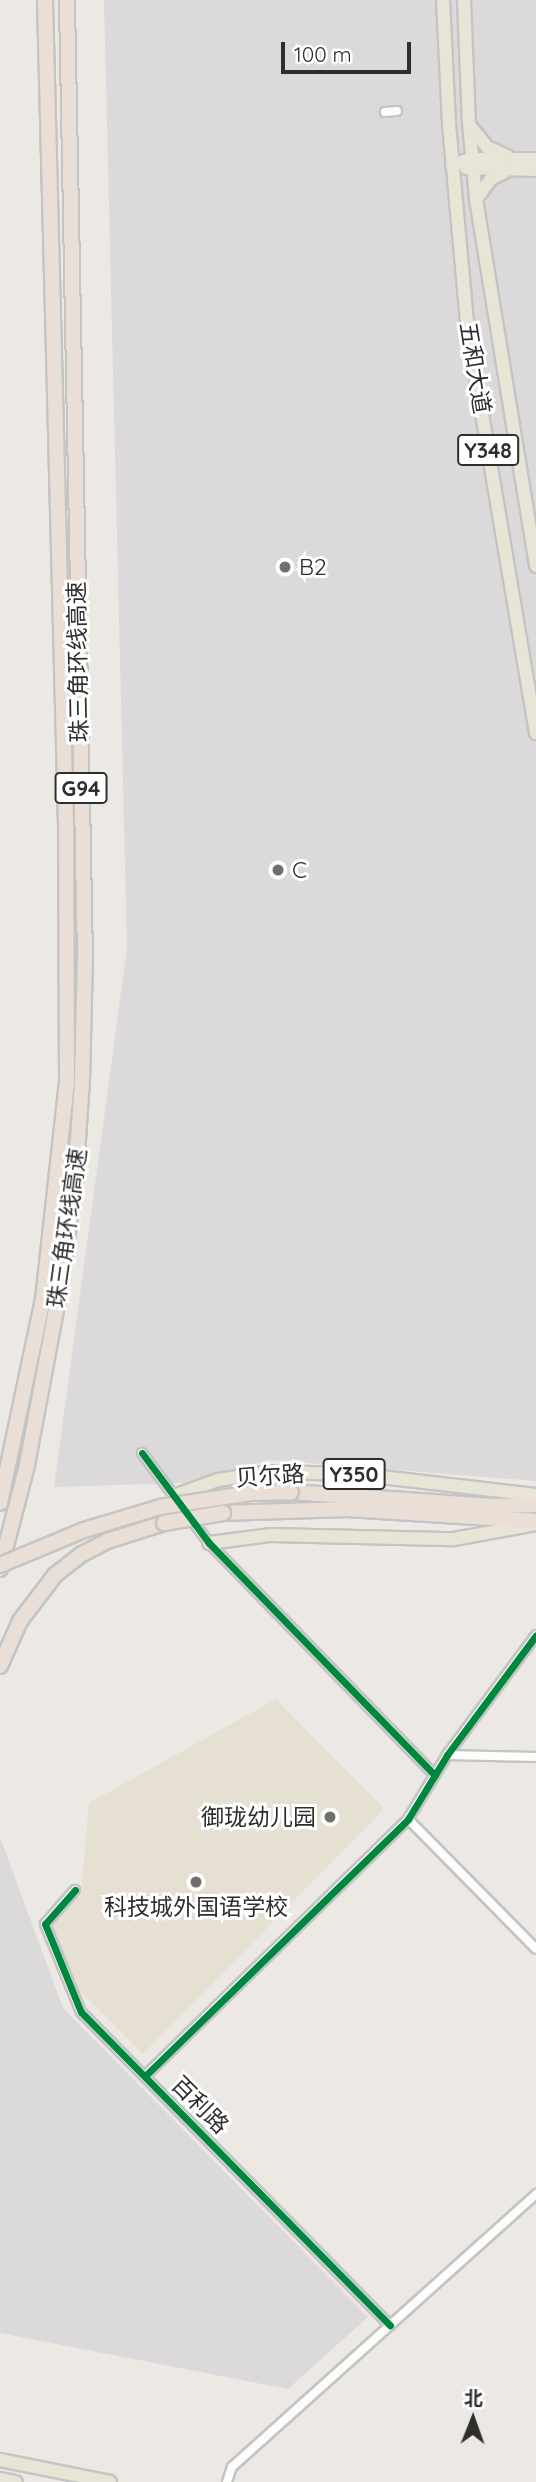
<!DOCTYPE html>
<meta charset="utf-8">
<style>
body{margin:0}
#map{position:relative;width:536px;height:2482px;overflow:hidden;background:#ece8e4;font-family:Quicksand,"Noto Sans SC",sans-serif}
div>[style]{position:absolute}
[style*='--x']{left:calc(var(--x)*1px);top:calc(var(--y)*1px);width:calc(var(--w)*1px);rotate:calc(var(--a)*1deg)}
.industrial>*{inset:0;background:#dcd9db}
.education>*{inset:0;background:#e6e0d3}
.roads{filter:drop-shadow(2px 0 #c5c4c5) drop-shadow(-2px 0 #c5c4c5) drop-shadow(0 2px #c5c4c5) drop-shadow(0 -2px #c5c4c5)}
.street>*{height:8px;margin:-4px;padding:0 4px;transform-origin:4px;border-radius:4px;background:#fcfcfb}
.primary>*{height:12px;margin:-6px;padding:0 6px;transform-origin:6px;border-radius:6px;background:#e8e4d6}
.highway>*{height:14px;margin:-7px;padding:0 7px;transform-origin:7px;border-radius:7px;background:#eadfd6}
.bridges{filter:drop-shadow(2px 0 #c6c5c4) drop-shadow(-2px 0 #c6c5c4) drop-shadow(0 2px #c6c5c4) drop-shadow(0 -2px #c6c5c4)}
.highway-bridge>*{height:14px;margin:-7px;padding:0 7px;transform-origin:7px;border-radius:7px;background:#eadfd6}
.cycleway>*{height:7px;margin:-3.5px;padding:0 3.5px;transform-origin:3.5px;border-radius:3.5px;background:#00873e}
.dots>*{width:19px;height:19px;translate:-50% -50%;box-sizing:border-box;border:4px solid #fff;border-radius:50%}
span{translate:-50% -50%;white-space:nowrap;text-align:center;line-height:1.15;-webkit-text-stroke:6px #fff;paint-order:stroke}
.shield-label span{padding:2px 5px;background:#fff;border:2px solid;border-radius:5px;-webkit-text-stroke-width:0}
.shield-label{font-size:21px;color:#2e2e2e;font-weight:700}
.street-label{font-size:23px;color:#2e2e2e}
.poi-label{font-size:23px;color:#2e2e2e}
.left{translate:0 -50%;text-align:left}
.right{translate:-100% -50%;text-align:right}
.north{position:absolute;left:438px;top:2384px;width:70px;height:70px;-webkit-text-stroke:5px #fff;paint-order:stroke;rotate:1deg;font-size:19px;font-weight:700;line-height:28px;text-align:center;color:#2e2e2e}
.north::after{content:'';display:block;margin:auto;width:24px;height:32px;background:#2e2e2e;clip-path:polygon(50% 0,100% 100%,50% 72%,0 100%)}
.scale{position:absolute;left:281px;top:42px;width:130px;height:32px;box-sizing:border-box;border:4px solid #2e2e2e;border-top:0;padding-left:9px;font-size:21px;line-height:24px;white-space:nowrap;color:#2e2e2e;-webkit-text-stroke:5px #fff;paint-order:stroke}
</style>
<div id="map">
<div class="industrial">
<div style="clip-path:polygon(104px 0,536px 0,536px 1481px,270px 1460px,182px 1483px,54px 1487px,127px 948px)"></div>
<div style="clip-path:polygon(0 1837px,63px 2008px,368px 2317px,288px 2389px,0 2333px)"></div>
</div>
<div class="education">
<div style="clip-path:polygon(276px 1699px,384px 1809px,143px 2054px,64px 1975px,51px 1928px,81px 1894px,89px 1803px)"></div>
</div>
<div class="roads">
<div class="street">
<div style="--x:385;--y:112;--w:12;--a:-5"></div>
<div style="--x:142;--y:1453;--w:112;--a:53.3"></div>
<div style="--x:209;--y:1543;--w:324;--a:45.8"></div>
<div style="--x:447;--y:1755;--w:89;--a:1.3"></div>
<div style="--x:408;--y:1819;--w:182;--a:45.4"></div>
<div style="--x:75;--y:1890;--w:45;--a:131.4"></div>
<div style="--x:45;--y:1924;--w:95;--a:67.8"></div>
<div style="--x:81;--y:2012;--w:440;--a:45.4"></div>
<div style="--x:145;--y:2076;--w:368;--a:-44.3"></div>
<div style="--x:408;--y:1819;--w:75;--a:-58.6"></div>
<div style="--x:447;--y:1755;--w:149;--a:-53.4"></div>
<div style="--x:227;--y:2482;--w:16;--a:-72"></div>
<div style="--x:232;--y:2467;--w:409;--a:-41.9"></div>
</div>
<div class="primary">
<div style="--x:443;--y:0;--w:124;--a:87.2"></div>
<div style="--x:449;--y:124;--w:208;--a:84.8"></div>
<div style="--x:468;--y:331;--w:408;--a:80.4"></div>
<div style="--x:464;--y:0;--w:123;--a:87.7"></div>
<div style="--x:469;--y:123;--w:76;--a:84.7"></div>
<div style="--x:476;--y:199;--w:372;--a:80.7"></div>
<div style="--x:471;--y:127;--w:26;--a:51"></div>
<div style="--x:487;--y:147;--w:22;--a:24"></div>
<div style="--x:452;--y:165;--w:20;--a:-18"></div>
<div style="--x:471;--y:159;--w:65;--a:0"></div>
<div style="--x:466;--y:168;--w:70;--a:1.6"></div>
<div style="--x:476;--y:199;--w:26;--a:-53"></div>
<div style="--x:492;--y:178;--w:14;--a:-25"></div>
<div style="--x:174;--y:1496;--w:47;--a:-20"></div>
<div style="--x:218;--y:1480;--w:52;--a:-8.9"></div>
<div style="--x:269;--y:1472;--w:86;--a:1.3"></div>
<div style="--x:355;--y:1474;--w:182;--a:6.6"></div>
<div style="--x:209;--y:1543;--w:63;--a:-7.4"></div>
<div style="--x:271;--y:1535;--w:183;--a:1.3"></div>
<div style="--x:454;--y:1539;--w:83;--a:-10.4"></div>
<div style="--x:0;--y:2460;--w:112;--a:11.3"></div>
<div style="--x:0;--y:2479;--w:16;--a:11"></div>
</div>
<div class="highway">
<div style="--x:291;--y:1492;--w:201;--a:4"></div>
<div style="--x:492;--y:1506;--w:44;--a:-1.3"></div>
<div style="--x:0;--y:1503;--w:208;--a:-78.1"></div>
<div style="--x:43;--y:1299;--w:219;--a:-83.7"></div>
<div style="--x:67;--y:1081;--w:256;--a:-90.2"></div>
<div style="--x:66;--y:825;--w:825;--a:-91.46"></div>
<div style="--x:223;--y:1513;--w:124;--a:-1.8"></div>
<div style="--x:347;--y:1509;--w:189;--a:3.6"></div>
<div style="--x:0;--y:1569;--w:107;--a:-75.4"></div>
<div style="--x:27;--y:1465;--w:180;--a:-79.4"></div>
<div style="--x:60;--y:1288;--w:106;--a:-81.9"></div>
<div style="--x:75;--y:1183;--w:103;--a:-86.1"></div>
<div style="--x:82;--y:1080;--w:122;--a:-88.6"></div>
<div style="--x:85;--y:958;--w:958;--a:-91.08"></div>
<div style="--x:0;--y:1666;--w:49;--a:-66"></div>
<div style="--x:20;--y:1621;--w:58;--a:-52.7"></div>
<div style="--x:55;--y:1575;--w:34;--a:-38"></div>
<div style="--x:82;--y:1554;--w:28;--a:-27"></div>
<div style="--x:107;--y:1541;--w:60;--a:-17.5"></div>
</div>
</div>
<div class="bridges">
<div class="highway-bridge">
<div style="--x:164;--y:1523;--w:60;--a:-9.6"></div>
<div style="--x:0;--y:1565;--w:91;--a:-22.6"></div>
<div style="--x:84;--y:1530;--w:79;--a:-16.8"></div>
<div style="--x:160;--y:1507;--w:93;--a:-8.7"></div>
<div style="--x:252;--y:1493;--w:39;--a:-1"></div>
</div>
</div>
<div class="cycleway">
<div style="--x:142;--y:1453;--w:112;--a:53.3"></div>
<div style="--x:209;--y:1543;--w:324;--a:45.8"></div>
<div style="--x:75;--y:1890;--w:45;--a:131.4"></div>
<div style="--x:45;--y:1924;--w:95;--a:67.8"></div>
<div style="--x:81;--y:2012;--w:440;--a:45.4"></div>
<div style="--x:145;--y:2076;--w:368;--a:-44.3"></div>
<div style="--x:408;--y:1819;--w:75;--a:-58.6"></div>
<div style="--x:447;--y:1755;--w:149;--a:-53.4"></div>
</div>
<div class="dots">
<div style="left:285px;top:567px;background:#706f6e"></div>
<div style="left:278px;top:870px;background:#706f6e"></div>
<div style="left:330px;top:1817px;background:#706f6e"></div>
<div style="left:196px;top:1882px;background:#706f6e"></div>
</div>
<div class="shield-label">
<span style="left:488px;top:450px">Y348</span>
<span style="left:81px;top:788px">G94</span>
<span style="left:354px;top:1474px">Y350</span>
</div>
<div class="street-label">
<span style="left:475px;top:368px;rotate:81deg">五和大道</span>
<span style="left:78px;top:662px;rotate:-91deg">珠三角环线高速</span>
<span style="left:67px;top:1228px;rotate:-82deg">珠三角环线高速</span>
<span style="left:270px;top:1476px;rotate:-4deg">贝尔路</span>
<span style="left:200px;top:2105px;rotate:45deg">百利路</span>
</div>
<div class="poi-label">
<span class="left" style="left:299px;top:567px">B2</span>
<span class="left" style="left:292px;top:870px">C</span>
<span class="right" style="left:316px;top:1817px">御珑幼儿园</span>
<span style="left:196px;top:1907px">科技城外国语学校</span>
</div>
<div class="north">北</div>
<div class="scale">100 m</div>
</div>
